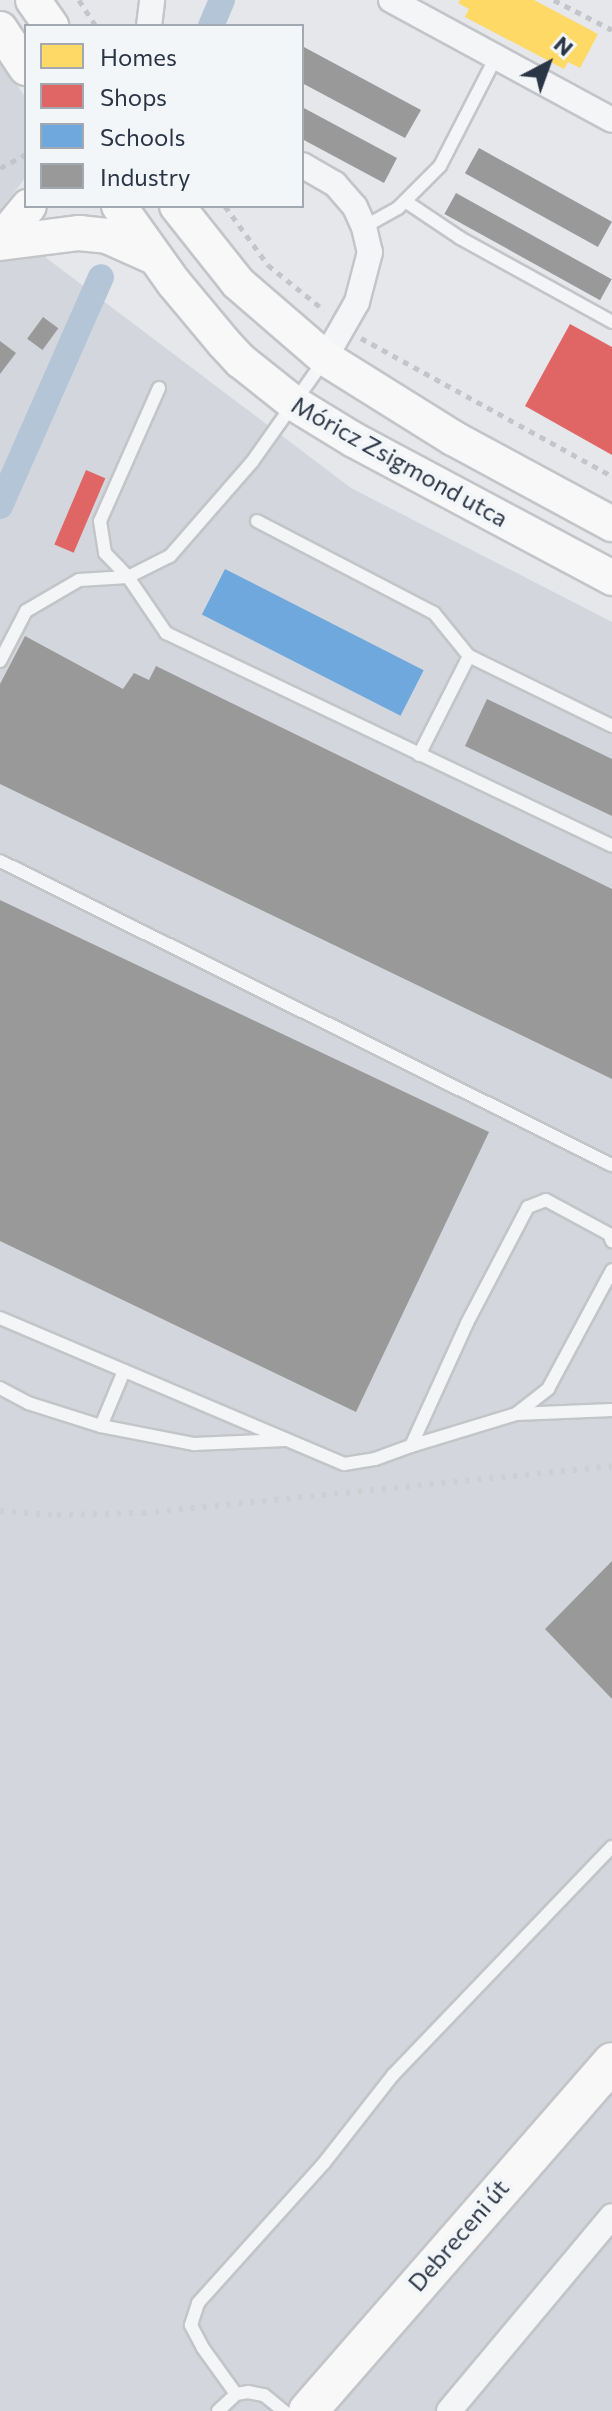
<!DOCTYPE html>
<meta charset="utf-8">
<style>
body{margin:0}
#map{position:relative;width:612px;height:2411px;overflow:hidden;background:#e5e7ea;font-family:Commissioner,sans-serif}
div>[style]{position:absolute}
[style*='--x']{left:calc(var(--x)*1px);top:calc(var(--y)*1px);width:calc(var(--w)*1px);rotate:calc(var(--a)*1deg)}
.built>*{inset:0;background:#d3d7dd}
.homes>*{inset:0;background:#ffd966}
.shops>*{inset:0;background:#e06666;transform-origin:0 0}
.schools>*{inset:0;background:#6fa8dc;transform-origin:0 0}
.industry>*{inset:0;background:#999;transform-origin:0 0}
.canal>*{height:26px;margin:-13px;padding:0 13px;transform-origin:13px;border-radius:13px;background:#b3c5d6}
.path>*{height:5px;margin-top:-2.5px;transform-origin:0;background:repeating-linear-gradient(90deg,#c3c5ca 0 6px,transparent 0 12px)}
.roads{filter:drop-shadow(2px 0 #c3c5c8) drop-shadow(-2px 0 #c3c5c8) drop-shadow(0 2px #c3c5c8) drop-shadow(0 -2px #c3c5c8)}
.service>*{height:12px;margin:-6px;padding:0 6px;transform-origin:6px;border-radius:6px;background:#f4f5f7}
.minor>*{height:24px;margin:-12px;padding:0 12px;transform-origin:12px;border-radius:12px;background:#f4f5f7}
.secondary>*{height:34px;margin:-17px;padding:0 17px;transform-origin:17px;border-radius:17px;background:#f8f8f8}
.primary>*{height:38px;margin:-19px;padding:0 19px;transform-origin:19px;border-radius:19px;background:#f8f8f8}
.rail>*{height:6px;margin-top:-3px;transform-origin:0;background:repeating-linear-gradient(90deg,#cdcfd2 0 4px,transparent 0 12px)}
span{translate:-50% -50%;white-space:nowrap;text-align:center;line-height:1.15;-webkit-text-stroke:8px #f3f6f9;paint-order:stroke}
.street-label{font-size:24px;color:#2a3545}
.legend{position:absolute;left:24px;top:24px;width:280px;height:184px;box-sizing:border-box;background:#f3f6f9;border:2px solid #a3a9b1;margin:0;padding:10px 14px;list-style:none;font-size:24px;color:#2a3545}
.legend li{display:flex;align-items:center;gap:16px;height:40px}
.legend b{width:40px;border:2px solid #a3a9b1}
.north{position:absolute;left:508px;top:24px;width:80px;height:80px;-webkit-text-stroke:6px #f3f6f9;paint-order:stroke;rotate:41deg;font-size:22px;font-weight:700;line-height:32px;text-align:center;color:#2a3545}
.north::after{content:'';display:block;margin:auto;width:28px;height:36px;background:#2a3545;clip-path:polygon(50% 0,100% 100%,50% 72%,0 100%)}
</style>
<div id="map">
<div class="built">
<div style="clip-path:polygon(0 60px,26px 98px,26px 177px,0 210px)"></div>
<div style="clip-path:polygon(0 223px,351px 488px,612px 622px,612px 2411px,0 2411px)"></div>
</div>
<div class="homes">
<div style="clip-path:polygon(460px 0,534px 0,598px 34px,580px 68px,568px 62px,564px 69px,465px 17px,469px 9px,458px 3px)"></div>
</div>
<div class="shops">
<div style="clip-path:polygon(570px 324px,612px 347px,612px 455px,525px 406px)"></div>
<div style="left:86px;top:470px;width:21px;height:81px;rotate:23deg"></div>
</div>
<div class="schools">
<div style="left:225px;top:569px;width:223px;height:51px;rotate:27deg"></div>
</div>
<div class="industry">
<div style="clip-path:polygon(302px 46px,421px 110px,405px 138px,302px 83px)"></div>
<div style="clip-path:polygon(302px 107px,397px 158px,384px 183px,302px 139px)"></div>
<div style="left:479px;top:148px;width:152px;height:29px;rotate:29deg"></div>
<div style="left:456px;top:193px;width:178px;height:24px;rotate:29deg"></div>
<div style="left:43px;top:317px;width:19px;height:27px;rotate:36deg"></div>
<div style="clip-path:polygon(0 341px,16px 353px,0 374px)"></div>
<div style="clip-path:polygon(25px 636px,123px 689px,134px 673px,149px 680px,156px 666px,612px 889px,612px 1079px,0 784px,0 684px)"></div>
<div style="clip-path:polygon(487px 699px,612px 759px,612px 816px,465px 746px)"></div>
<div style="clip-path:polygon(0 900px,489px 1132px,356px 1412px,0 1241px)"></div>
<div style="clip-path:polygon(612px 1561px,612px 1699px,545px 1629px)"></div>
</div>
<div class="canal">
<div style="--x:211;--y:26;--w:28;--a:-67"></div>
<div style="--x:0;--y:506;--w:250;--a:-66.2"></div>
</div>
<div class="path">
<div style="--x:79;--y:0;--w:31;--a:57"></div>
<div style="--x:554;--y:0;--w:65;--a:27.3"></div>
<div style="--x:0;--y:168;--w:30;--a:-28"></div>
<div style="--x:225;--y:206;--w:73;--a:53.9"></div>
<div style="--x:268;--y:265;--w:72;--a:38.8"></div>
<div style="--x:361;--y:338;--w:286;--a:28.8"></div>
</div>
<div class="roads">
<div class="service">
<div style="--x:405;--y:201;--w:66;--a:33.9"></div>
<div style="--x:460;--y:238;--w:174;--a:28.9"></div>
<div style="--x:364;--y:227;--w:39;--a:-29"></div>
<div style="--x:398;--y:208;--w:59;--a:-45"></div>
<div style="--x:440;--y:166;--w:123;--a:-62.8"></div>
<div style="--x:159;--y:388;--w:145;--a:113.9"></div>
<div style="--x:100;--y:521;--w:32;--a:81"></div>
<div style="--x:105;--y:553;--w:33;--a:46"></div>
<div style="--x:128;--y:577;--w:68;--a:55.8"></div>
<div style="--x:166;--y:633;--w:494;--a:25.5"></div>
<div style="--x:257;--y:521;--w:199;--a:27.5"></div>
<div style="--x:434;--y:613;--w:55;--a:50.9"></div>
<div style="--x:469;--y:656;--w:159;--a:26.1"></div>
<div style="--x:0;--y:661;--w:56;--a:-62.5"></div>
<div style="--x:26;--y:611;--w:61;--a:-30.3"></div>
<div style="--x:79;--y:580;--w:49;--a:-3.5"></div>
<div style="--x:128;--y:577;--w:47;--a:-26.6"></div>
<div style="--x:170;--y:556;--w:125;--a:-48.9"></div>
<div style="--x:252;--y:462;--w:126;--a:-54.7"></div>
<div style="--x:419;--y:755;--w:111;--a:-63.2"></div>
<div style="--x:0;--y:861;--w:683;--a:26.42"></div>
<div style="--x:0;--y:1318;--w:374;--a:23"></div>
<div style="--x:344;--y:1464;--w:31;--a:-9"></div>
<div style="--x:375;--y:1459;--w:38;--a:-20"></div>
<div style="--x:411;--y:1446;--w:135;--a:-65.5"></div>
<div style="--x:467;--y:1323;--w:131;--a:-62.3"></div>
<div style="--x:528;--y:1207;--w:19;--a:-21"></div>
<div style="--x:546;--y:1200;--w:72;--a:28.4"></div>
<div style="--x:609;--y:1234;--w:8;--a:67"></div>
<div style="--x:0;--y:1388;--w:32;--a:28"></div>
<div style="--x:28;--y:1403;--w:77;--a:17.5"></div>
<div style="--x:101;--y:1426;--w:95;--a:11"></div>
<div style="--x:194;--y:1444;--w:91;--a:-2.5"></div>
<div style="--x:516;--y:1414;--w:41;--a:-38"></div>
<div style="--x:548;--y:1389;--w:135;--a:-61.7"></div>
<div style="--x:101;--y:1426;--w:60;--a:-67.3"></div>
<div style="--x:411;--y:1446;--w:110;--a:-16.9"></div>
<div style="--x:516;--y:1414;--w:96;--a:-2.4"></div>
<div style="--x:236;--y:2394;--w:57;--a:-125.7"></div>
<div style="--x:203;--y:2348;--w:26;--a:-118"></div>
<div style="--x:191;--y:2325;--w:23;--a:-72"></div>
<div style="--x:198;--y:2303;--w:188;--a:-48"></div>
<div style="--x:324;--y:2163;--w:112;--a:-51.9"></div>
<div style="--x:393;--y:2075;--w:316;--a:-46.2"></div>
<div style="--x:218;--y:2411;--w:25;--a:-43"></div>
<div style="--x:236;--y:2394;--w:12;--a:-9"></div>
<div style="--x:248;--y:2392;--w:16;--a:11"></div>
<div style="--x:264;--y:2395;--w:26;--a:39"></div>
</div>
<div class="minor">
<div style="--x:391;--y:0;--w:251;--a:28.5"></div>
<div style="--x:149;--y:26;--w:26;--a:-83"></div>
<div style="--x:302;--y:165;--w:38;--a:30"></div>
<div style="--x:335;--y:184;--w:30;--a:49"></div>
<div style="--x:355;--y:207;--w:22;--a:66"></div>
<div style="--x:364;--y:227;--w:26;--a:77"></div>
<div style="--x:370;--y:252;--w:52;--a:104.6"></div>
<div style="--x:357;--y:302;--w:64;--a:119.7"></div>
<div style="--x:449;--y:2411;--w:254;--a:-50.1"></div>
</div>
<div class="secondary">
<div style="--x:33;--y:0;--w:32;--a:55"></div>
<div style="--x:0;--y:29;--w:47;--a:56.3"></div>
<div style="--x:119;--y:206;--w:95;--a:54.5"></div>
<div style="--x:174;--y:283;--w:78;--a:50.2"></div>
<div style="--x:224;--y:343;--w:25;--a:47"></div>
<div style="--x:241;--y:361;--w:69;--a:38.5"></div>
<div style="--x:295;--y:404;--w:69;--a:31.4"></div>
<div style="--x:354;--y:440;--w:293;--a:28.1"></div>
<div style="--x:177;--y:206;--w:98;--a:51.6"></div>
<div style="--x:238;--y:283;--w:115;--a:40.8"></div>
<div style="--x:325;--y:358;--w:151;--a:32"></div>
<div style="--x:453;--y:438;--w:181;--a:28.4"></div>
<div style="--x:0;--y:241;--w:45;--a:-50.4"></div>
<div style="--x:0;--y:243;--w:80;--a:-7.2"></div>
<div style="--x:79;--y:233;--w:28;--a:6"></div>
<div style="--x:107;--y:236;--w:51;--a:24.1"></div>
</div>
<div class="primary">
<div style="--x:308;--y:2411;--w:463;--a:-48.9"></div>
</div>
</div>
<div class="rail">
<div style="--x:0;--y:1511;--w:57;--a:4"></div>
<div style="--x:57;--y:1515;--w:86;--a:-1.3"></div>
<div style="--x:143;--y:1513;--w:471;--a:-5.7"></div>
</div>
<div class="street-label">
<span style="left:400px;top:461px;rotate:29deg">Móricz Zsigmond utca</span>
<span style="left:458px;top:2235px;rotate:-49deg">Debreceni út</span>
</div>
<ul class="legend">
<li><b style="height:22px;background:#ffd966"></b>Homes</li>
<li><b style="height:22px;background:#e06666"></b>Shops</li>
<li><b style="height:22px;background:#6fa8dc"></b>Schools</li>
<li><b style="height:22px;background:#999"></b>Industry</li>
</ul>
<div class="north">N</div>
</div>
